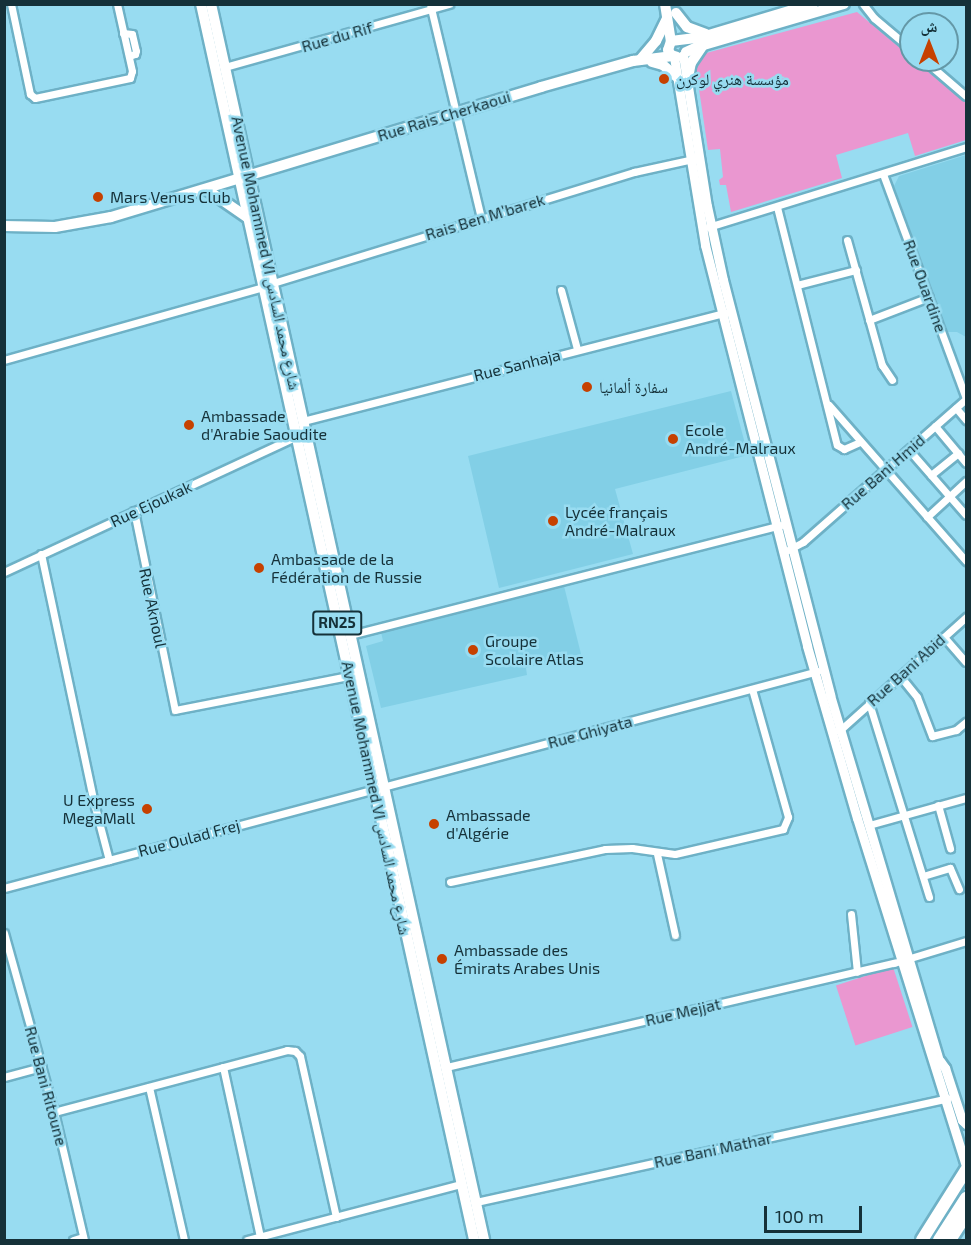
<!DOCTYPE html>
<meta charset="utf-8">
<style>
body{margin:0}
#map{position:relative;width:971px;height:1245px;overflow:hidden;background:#98dcf1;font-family:"Exo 2","Noto Naskh Arabic",sans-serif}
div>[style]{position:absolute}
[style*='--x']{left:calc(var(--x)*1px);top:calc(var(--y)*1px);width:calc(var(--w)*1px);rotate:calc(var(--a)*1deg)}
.built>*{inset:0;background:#82cfe6}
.green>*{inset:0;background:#ea97d0;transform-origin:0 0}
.roads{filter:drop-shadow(2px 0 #6eb1c6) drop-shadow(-2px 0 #6eb1c6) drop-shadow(0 2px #6eb1c6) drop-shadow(0 -2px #6eb1c6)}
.minor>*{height:7px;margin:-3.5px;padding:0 3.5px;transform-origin:3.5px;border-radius:3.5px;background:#fff}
.tertiary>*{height:9px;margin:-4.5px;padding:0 4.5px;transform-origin:4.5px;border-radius:4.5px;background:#fff}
.secondary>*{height:10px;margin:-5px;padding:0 5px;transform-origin:5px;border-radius:5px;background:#fff}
.primary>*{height:10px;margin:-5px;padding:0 5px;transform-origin:5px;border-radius:5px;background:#fff}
.trunk>*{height:12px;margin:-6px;padding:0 6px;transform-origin:6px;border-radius:6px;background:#fff}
.dots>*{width:16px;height:16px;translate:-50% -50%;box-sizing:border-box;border:3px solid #98dcf1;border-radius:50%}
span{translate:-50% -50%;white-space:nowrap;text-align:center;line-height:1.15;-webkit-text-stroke:5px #98dcf1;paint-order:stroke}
.shield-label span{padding:2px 4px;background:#98dcf1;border:2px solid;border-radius:4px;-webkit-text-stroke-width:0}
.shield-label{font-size:15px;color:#153139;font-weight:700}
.street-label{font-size:16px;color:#153139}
.poi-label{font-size:16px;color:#153139}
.left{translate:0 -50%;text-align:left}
.right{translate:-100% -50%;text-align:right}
.frame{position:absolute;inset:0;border:6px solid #153139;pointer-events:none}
.north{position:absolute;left:899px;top:12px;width:60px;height:60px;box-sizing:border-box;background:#98dcf1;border:2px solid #6498a7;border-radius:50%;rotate:0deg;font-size:16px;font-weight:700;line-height:24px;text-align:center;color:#153139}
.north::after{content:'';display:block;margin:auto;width:21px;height:27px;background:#c64100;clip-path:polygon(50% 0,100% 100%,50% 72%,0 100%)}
.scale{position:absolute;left:764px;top:1206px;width:98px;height:27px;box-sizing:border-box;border:3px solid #153139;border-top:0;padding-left:8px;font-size:18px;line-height:21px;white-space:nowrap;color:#153139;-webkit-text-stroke:4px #98dcf1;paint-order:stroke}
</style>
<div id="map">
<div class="built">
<div style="clip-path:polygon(966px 155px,966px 337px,957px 332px,948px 332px,894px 186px,899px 176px)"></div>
<div style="clip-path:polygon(731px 391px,748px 455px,615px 489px,633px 554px,499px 588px,468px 456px)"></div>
<div style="clip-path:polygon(564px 586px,581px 654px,526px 668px,527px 675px,381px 708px,366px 646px,383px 641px,381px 632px)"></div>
</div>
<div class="green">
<div style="clip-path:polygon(857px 12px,911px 57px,911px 60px,915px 60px,966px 103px,966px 140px,915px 156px,908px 133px,869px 145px,836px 155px,842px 178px,731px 212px,726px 185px,720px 185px,719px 180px,723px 177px,720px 149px,708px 150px,695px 62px,699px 55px)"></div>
<div style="left:893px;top:967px;width:63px;height:60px;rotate:72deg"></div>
</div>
<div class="roads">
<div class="minor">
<div style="--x:11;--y:4;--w:92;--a:78.1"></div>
<div style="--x:30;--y:94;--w:6;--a:39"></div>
<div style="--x:35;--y:98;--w:97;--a:-11.9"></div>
<div style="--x:130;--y:78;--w:7;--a:-74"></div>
<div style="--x:132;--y:71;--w:69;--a:-102.6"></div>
<div style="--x:430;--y:4;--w:220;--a:76.6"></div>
<div style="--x:863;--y:4;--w:18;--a:52"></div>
<div style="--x:874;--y:18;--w:48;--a:40"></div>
<div style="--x:123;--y:33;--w:9;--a:6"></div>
<div style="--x:132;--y:34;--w:17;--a:77"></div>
<div style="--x:136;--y:51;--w:3;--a:108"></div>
<div style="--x:135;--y:54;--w:6;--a:162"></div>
<div style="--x:924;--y:60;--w:55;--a:40.6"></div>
<div style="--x:225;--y:67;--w:233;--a:-15.7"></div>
<div style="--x:883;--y:174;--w:239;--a:69.7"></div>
<div style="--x:777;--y:207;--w:245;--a:75.9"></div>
<div style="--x:837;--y:445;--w:8;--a:30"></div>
<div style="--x:844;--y:449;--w:17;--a:-24"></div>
<div style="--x:708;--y:227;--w:270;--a:-17.2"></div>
<div style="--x:847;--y:240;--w:130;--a:74.4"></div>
<div style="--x:882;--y:365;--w:18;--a:56"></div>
<div style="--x:273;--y:283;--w:378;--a:-17.1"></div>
<div style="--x:634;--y:172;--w:60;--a:-12.4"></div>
<div style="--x:797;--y:285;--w:61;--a:-14.3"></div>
<div style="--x:561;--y:290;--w:61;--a:74.8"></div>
<div style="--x:869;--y:320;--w:64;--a:-21"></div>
<div style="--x:4;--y:360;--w:270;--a:-15.7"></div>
<div style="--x:829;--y:405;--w:208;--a:48.7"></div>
<div style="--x:956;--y:408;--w:16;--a:50"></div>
<div style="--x:303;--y:421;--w:436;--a:-14.4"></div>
<div style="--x:935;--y:426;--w:48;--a:50"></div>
<div style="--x:909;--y:450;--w:86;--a:48.8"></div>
<div style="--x:931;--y:475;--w:35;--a:-39"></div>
<div style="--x:134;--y:511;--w:203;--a:78.4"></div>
<div style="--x:175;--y:710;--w:177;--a:-11.1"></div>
<div style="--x:927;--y:517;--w:53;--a:-42.7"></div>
<div style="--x:788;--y:550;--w:17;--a:-28"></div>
<div style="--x:803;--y:542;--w:217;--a:-41.3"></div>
<div style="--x:41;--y:554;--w:255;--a:78"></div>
<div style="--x:94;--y:803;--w:59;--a:75.3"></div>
<div style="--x:4;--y:572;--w:323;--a:-24.9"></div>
<div style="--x:350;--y:635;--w:445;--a:-14.3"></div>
<div style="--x:944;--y:637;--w:33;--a:49"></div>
<div style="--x:900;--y:676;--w:27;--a:51"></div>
<div style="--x:917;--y:697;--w:42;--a:69"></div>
<div style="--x:932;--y:736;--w:25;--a:-14"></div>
<div style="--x:956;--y:730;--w:13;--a:-39"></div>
<div style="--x:869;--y:703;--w:203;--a:72.8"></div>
<div style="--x:839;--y:731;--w:171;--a:-41.9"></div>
<div style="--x:938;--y:805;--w:45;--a:74.4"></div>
<div style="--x:869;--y:825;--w:101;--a:-15.6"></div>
<div style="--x:657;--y:854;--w:83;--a:77.5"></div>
<div style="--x:923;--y:876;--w:28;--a:-17"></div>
<div style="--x:950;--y:868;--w:23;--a:67"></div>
<div style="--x:450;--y:882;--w:158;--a:-12"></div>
<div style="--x:605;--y:849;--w:27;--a:-2"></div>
<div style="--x:632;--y:848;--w:43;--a:7.9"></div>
<div style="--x:675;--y:854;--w:111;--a:-13"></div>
<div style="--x:783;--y:829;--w:13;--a:-67"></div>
<div style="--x:788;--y:817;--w:133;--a:-105.7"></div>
<div style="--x:4;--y:888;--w:842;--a:-14.93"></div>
<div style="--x:851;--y:914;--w:58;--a:84.1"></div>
<div style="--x:4;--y:933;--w:186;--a:74.4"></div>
<div style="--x:54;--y:1112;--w:131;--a:76.8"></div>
<div style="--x:223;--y:1067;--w:174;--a:77.7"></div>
<div style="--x:446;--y:1067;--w:460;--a:-13.1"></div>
<div style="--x:894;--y:963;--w:75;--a:-17"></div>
<div style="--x:4;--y:1077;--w:39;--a:-15"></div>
<div style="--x:149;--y:1087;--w:157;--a:77.1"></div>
<div style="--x:54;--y:1112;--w:241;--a:-14.9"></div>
<div style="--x:287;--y:1050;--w:8;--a:7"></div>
<div style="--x:295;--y:1051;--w:7;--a:45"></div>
<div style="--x:300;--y:1056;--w:165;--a:77.4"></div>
<div style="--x:476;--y:1202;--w:483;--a:-12.4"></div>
<div style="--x:73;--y:1240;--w:10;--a:-17"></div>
<div style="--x:247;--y:1240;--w:221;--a:-14.7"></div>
</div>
<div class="tertiary">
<div style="--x:683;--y:55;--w:153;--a:81"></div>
<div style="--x:707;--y:206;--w:76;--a:77.8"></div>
<div style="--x:723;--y:280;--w:429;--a:75.5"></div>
<div style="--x:830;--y:695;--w:384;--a:73.4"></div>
<div style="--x:674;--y:57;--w:191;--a:80.6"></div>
<div style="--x:705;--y:245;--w:414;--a:75.7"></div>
<div style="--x:807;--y:646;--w:179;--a:73.8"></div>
<div style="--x:857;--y:818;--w:364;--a:72.6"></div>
<div style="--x:940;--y:1061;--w:9;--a:54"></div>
<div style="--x:945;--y:1068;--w:55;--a:71.9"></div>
<div style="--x:962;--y:1120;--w:6;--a:45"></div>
</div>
<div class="secondary">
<div style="--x:665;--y:4;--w:37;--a:81"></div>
<div style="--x:671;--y:41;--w:9;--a:108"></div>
<div style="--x:668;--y:50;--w:6;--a:59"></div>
<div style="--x:671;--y:55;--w:6;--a:18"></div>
<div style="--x:676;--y:13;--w:18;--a:52"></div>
<div style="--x:687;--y:27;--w:20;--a:20"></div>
<div style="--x:671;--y:41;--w:31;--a:-7"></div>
<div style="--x:702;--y:37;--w:116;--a:-16.6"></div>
<div style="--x:686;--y:52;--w:12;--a:-24"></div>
<div style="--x:697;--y:47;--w:153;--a:-16.3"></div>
<div style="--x:640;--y:60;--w:25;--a:-50"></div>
<div style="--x:656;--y:41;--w:25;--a:-64"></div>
<div style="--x:652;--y:62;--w:11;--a:15"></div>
<div style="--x:663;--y:65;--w:18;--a:41"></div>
<div style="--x:687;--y:83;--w:20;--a:-79"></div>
<div style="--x:691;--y:63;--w:22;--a:-56"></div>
<div style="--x:4;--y:226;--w:51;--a:1.1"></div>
<div style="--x:55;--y:227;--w:57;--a:-10.1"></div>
<div style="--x:111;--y:217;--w:449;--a:-16.8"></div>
<div style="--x:541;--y:87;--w:96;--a:-15.8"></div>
<div style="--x:633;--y:61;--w:40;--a:-7.1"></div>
</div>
<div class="primary">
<div style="--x:201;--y:4;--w:1266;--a:77.54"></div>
<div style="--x:211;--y:4;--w:1266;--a:77.54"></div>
<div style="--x:206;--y:189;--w:51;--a:34.6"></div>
</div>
<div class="trunk">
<div style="--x:922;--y:1240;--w:83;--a:-57.8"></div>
<div style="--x:939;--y:1240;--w:50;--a:-57.3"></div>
<div style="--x:950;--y:1240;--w:30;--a:-57"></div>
</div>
</div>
<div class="dots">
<div style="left:664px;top:79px;background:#c64100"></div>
<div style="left:98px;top:197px;background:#c64100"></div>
<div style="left:587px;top:387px;background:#c64100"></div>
<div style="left:189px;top:425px;background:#c64100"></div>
<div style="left:673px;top:439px;background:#c64100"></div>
<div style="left:553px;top:521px;background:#c64100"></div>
<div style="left:259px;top:568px;background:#c64100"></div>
<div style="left:473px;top:650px;background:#c64100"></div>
<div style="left:147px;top:809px;background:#c64100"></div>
<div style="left:434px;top:824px;background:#c64100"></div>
<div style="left:442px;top:959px;background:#c64100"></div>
</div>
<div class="shield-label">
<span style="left:337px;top:623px">RN25</span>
</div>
<div class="street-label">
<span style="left:337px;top:37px;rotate:-16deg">Rue du Rif</span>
<span style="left:444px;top:116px;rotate:-17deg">Rue Rais Cherkaoui</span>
<span style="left:485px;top:217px;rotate:-17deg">Rais Ben M’barek</span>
<span style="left:266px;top:253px;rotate:78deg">Avenue Mohammed VI شارع محمد السادس</span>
<span style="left:925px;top:286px;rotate:70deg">Rue Ouardine</span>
<span style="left:517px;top:365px;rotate:-14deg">Rue Sanhaja</span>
<span style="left:883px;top:472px;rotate:-41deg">Rue Bani Hmid</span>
<span style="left:151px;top:504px;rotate:-25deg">Rue Ejoukak</span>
<span style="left:153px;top:608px;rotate:78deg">Rue Aknoul</span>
<span style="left:906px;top:670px;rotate:-42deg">Rue Bani Abid</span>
<span style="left:590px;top:732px;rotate:-15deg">Rue Ghiyata</span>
<span style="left:376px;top:798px;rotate:78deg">Avenue Mohammed VI شارع محمد السادس</span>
<span style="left:189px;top:838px;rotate:-15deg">Rue Oulad Frej</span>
<span style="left:683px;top:1012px;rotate:-13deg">Rue Mejjat</span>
<span style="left:46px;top:1086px;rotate:75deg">Rue Bani Ritoune</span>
<span style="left:713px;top:1150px;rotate:-12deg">Rue Bani Mathar</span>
</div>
<div class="poi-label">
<span class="left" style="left:676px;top:79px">مؤسسة هنري لوكرن</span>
<span class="left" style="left:110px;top:197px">Mars Venus Club</span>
<span class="left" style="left:599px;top:387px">سفارة ألمانيا</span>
<span class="left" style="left:201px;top:425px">Ambassade<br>d'Arabie Saoudite</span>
<span class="left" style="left:685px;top:439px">Ecole<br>André-Malraux</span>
<span class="left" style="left:565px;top:521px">Lycée français<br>André-Malraux</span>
<span class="left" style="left:271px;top:568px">Ambassade de la<br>Fédération de Russie</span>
<span class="left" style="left:485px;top:650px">Groupe<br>Scolaire Atlas</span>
<span class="right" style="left:135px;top:809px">U Express<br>MegaMall</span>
<span class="left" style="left:446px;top:824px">Ambassade<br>d'Algérie</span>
<span class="left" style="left:454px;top:959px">Ambassade des<br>Émirats Arabes Unis</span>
</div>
<div class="frame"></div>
<div class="north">ش</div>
<div class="scale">100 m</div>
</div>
